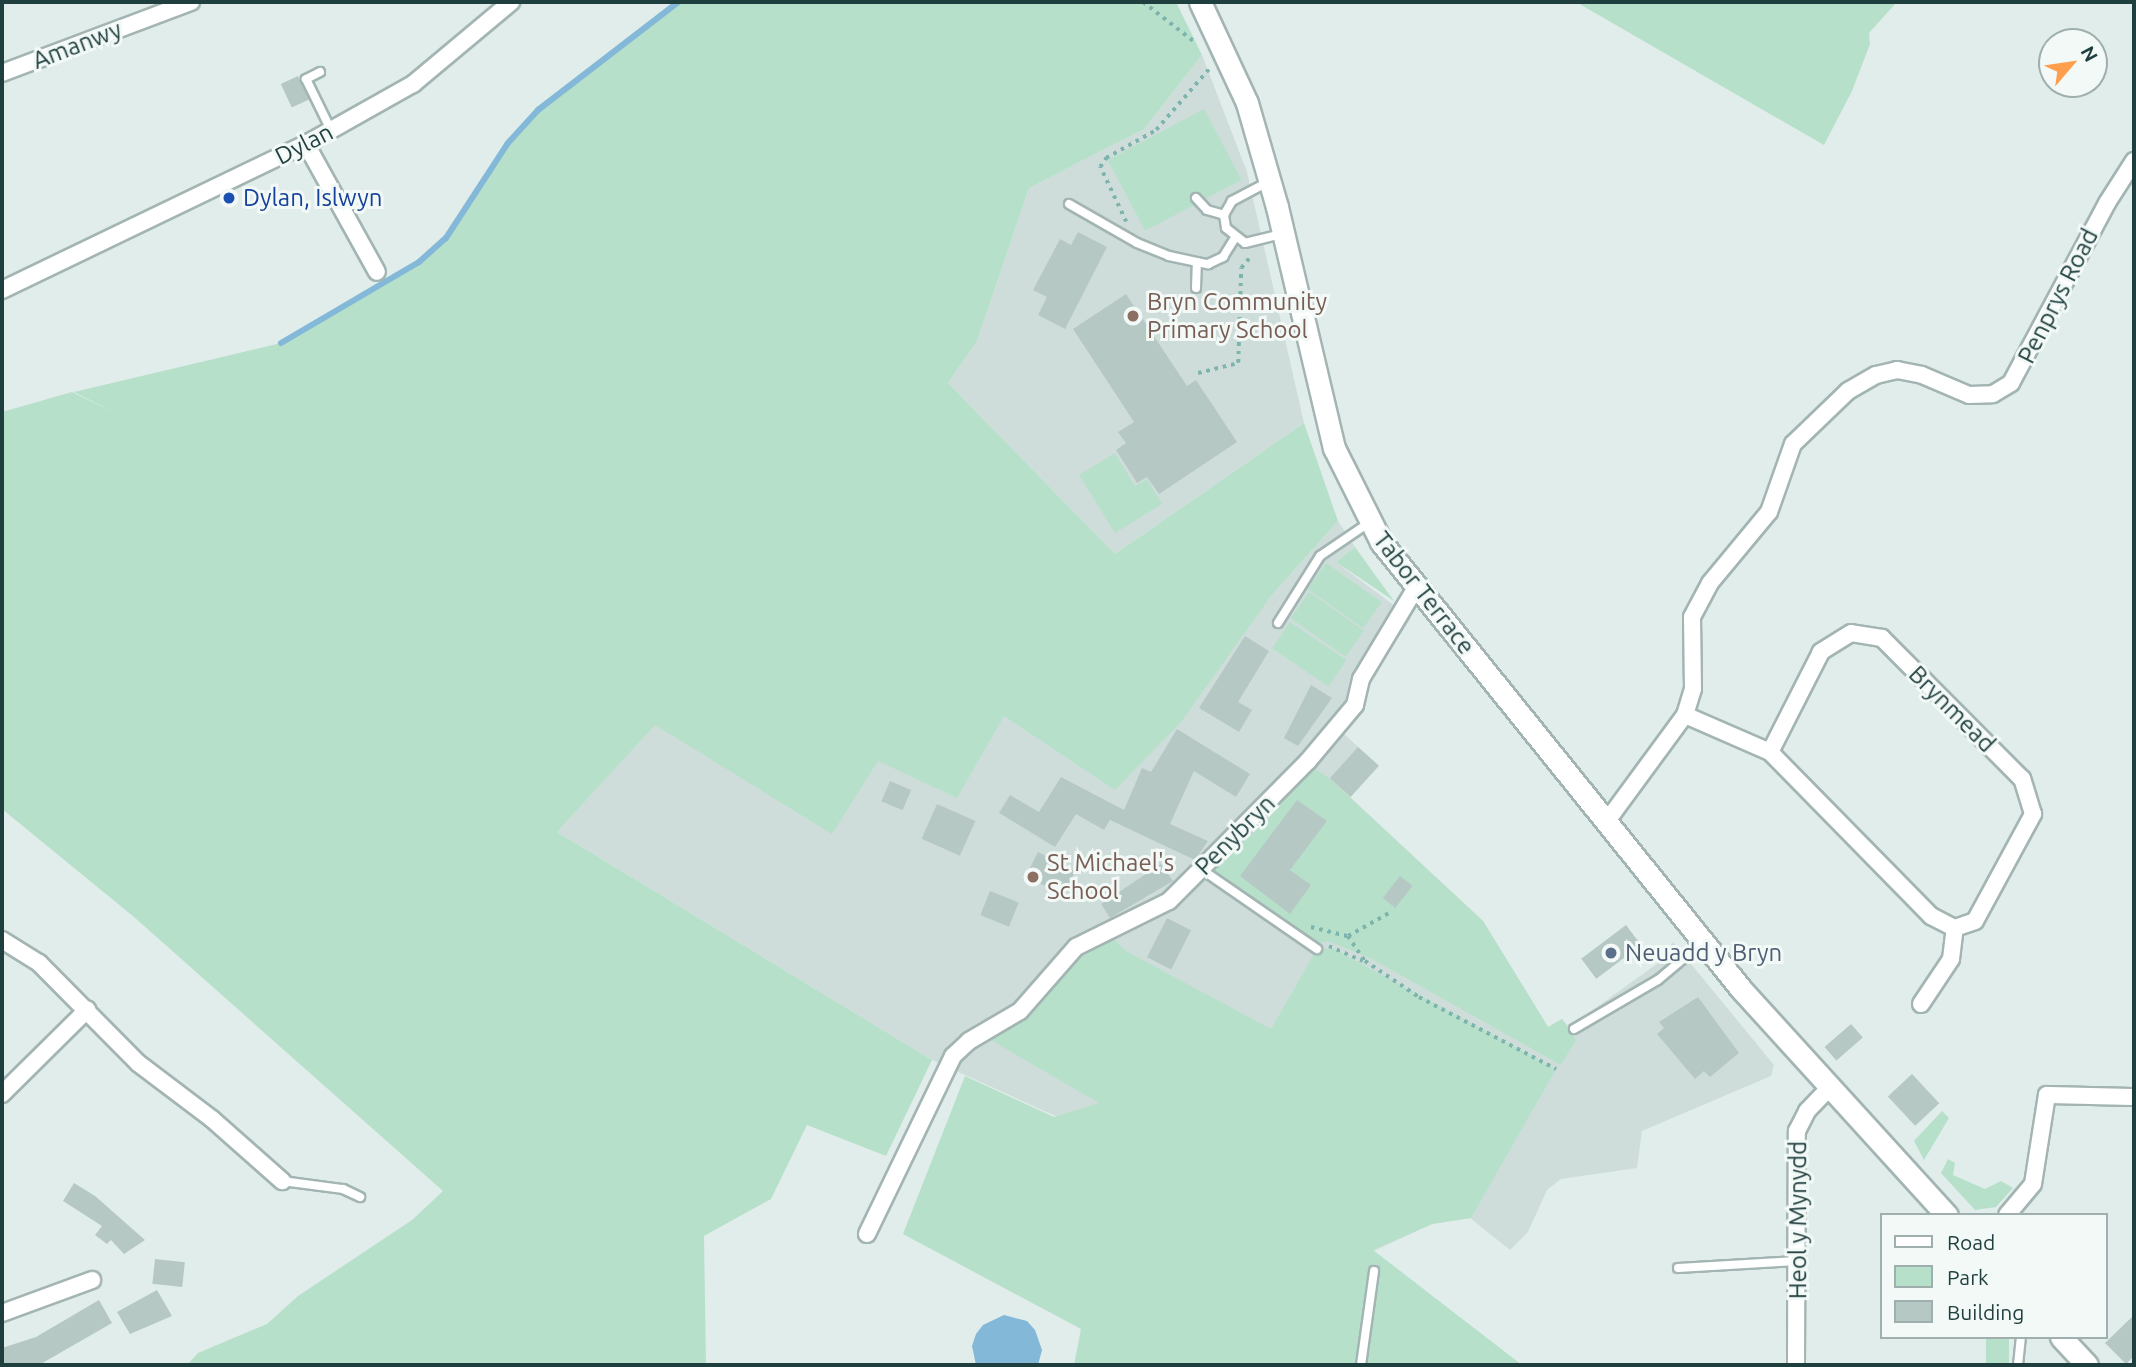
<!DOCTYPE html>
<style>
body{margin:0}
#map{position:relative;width:2136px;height:1367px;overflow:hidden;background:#e1edea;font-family:Ubuntu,sans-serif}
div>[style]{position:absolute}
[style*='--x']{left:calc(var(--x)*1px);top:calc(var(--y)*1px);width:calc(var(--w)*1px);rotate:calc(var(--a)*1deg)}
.built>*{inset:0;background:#cfddda}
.green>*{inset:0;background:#b7e0cb;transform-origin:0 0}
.water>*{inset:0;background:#83b8d8}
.stream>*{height:6px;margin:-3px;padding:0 3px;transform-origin:3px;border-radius:3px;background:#83b8d8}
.building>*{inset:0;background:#b6c8c4;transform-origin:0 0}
.path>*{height:3.5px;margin-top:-1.75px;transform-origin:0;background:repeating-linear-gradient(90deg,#7eb4ae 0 3.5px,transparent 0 8.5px)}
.roads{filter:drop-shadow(2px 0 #a3b5b3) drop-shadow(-2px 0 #a3b5b3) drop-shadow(0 2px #a3b5b3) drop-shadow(0 -2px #a3b5b3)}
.lane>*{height:8px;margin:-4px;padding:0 4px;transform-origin:4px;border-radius:4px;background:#fff}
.street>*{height:16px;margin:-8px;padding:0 8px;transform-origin:8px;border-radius:8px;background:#fff}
.secondary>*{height:21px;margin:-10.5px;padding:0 10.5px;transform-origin:10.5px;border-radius:10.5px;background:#fff}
.dots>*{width:19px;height:19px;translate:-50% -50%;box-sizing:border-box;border:4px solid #f2f9f7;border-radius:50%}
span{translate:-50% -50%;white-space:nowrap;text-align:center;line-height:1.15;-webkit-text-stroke:6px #f2f9f7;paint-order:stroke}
.street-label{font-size:24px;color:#1f3f3e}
.transit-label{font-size:24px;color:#164399}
.left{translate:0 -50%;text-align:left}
.education-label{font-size:24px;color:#785e54}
.service-label{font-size:24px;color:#4e5e75}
.frame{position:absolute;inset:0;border:4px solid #1f3f3e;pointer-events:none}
.legend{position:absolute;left:1880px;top:1213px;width:228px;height:126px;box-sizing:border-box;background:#f2f9f7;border:2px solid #9eafad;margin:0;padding:9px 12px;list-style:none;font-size:21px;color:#1f3f3e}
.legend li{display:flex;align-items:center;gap:14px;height:35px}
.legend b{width:35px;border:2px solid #9eafad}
.north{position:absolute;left:2038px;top:28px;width:70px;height:70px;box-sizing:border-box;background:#f2f9f7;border:2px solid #9eafad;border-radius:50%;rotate:61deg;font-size:19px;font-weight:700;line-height:28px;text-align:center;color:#1f3f3e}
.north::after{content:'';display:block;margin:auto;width:24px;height:32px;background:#ff9f4d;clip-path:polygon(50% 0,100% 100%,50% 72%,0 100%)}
</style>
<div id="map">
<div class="built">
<div style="clip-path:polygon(1202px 55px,1247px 172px,1304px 423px,1115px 554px,948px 383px,977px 341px,1029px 188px,1144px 129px)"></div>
<div style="clip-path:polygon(1338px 521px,1355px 547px,1336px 562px,1411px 618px,1368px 684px,1344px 734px,1379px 766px,1350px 797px,1483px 921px,1548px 1027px,1562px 1019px,1569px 1027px,1661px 961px,1673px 942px,1774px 1065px,1771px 1076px,1642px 1131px,1637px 1168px,1561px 1179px,1547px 1190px,1528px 1232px,1510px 1250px,1470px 1218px,1432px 1224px,1363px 1256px,932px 1060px,557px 832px,670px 708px,801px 581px,1115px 789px,1271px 596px)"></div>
</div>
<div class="green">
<div style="clip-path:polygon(678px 2px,1176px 2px,1202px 55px,1144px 129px,1029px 188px,977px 341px,948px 383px,1115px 554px,1304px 423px,1338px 521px,1271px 596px,1181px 722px,1115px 790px,1004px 716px,957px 798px,878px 761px,832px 834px,655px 725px,557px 832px,932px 1060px,886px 1156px,807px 1125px,771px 1199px,704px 1236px,706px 1365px,187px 1365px,198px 1353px,267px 1324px,298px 1296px,412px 1220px,443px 1191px,134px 917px,2px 809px,2px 412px,72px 392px,115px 413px,74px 392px,281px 343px,326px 319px,419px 262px,446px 238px,508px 143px,538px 110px)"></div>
<div style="clip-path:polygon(1576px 2px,1897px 2px,1869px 33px,1870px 44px,1852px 91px,1824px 145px)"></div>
<div style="left:1204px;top:109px;width:80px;height:109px;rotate:62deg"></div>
<div style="clip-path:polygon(1115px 453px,1135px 486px,1147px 479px,1162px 504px,1115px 533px,1079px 475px)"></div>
<div style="clip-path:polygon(1355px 547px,1394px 601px,1336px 562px)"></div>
<div style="left:1326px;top:563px;width:68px;height:32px;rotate:35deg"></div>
<div style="left:1309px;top:592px;width:67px;height:32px;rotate:35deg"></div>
<div style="left:1290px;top:622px;width:68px;height:32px;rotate:34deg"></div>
<div style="clip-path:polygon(1312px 767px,1329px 778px,1483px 921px,1548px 1027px,1562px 1019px,1576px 1040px,1561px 1065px,1372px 959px,1328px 941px,1316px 944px,1212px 871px)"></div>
<div style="clip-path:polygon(1112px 937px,1126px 951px,1271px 1029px,1317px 949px,1334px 949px,1556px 1069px,1471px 1218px,1432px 1224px,1373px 1250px,1522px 1365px,1074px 1365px,1081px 1329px,903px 1234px,965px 1076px,1054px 1117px,1099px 1103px,989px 1039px,1037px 1006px,1063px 969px)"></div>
<div style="clip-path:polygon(1942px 1111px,1949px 1118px,1924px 1160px,1914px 1141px)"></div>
<div style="clip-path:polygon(1948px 1159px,1955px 1163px,1953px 1175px,1985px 1189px,2001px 1181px,2013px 1188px,1996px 1207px,1975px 1210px,1941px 1173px)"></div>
<div style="left:1986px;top:1337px;width:23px;height:28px"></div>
</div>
<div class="water">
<div style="clip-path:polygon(1004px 1315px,1027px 1321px,1035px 1330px,1042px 1350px,1038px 1365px,976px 1365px,972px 1346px,976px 1334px,983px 1325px)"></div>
</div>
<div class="stream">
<div style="--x:281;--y:343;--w:160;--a:-30.4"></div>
<div style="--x:419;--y:262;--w:36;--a:-42"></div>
<div style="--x:446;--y:238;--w:113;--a:-56.9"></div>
<div style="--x:508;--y:143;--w:45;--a:-47.7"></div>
<div style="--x:538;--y:110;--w:177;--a:-37.6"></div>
</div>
<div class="building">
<div style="left:298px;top:76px;width:26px;height:19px;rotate:65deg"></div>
<div style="clip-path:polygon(1078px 232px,1107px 247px,1065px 329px,1038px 315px,1047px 297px,1033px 290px,1060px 239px,1071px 245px)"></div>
<div style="clip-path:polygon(1126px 294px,1187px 386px,1196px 380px,1237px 442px,1159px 494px,1147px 477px,1137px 483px,1116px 450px,1126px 443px,1118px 432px,1134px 422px,1073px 329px)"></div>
<div style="clip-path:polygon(1245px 636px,1269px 651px,1238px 702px,1252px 710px,1239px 732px,1199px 708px)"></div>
<div style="clip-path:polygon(1311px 685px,1332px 698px,1298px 746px,1284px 738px)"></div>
<div style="clip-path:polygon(1177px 729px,1250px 774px,1236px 797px,1194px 771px,1170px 824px,1208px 841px,1195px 860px,1110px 820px,1104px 830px,1076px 814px,1055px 847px,999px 813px,1010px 795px,1039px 812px,1061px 777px,1124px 810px,1142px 768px,1151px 772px)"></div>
<div style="left:1358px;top:747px;width:28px;height:42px;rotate:42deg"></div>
<div style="left:890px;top:781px;width:23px;height:22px;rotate:23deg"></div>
<div style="clip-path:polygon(1297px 800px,1327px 821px,1290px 870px,1311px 885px,1290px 914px,1240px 876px)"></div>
<div style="left:937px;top:804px;width:42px;height:38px;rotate:24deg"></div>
<div style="left:1038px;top:852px;width:42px;height:27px;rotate:27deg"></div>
<div style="clip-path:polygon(1161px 864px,1173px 881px,1110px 918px,1101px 904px)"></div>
<div style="left:1400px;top:876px;width:16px;height:28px;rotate:38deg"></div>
<div style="left:990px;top:891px;width:31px;height:26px;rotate:22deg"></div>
<div style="left:1167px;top:918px;width:27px;height:44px;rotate:27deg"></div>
<div style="left:1626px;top:925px;width:25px;height:56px;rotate:53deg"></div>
<div style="clip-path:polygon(1698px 997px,1739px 1053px,1710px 1077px,1704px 1071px,1695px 1079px,1657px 1034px,1664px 1028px,1659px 1022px)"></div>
<div style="left:1851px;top:1024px;width:18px;height:35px;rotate:49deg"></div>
<div style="left:1912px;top:1074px;width:40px;height:33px;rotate:47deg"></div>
<div style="clip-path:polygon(74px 1183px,95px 1196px,145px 1240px,124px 1254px,111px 1240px,107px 1244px,95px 1235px,102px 1226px,63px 1201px)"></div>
<div style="left:155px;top:1259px;width:30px;height:25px;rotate:6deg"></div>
<div style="clip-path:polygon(157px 1290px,172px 1316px,130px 1334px,117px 1312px)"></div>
<div style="clip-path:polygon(99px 1300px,112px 1323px,39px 1365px,2px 1365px,2px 1348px,36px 1337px)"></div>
<div style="clip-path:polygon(2134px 1315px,2134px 1356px,2126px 1364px,2105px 1343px)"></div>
</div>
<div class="path">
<div style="--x:1143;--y:2;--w:67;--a:37.7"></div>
<div style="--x:1126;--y:222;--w:61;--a:-115.3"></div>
<div style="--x:1100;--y:167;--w:11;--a:-56"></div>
<div style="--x:1106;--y:158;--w:57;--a:-29.2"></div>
<div style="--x:1156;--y:130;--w:81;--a:-49"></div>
<div style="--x:1198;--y:373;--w:41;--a:-14"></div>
<div style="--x:1238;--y:363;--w:95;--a:-88.2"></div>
<div style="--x:1241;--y:268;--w:16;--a:-50"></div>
<div style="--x:1311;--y:927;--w:38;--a:14"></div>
<div style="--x:1348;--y:936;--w:47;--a:-29.3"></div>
<div style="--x:1348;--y:936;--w:30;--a:56"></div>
<div style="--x:1365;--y:961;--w:65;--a:33.7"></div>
<div style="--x:1419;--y:997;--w:155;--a:27.7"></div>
<div style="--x:1329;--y:946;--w:37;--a:24"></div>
</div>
<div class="roads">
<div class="lane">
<div style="--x:320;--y:72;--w:16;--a:153"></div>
<div style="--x:306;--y:79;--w:57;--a:63.9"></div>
<div style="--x:1268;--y:182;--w:41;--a:152.2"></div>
<div style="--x:1232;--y:201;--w:16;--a:120"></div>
<div style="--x:1224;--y:215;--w:13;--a:81"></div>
<div style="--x:1226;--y:228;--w:24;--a:38"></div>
<div style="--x:1245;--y:243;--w:36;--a:-14"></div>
<div style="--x:1196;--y:198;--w:16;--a:47"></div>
<div style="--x:1207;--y:210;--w:18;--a:16"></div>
<div style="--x:1069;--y:204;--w:78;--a:29.8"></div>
<div style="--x:1137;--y:243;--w:35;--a:22"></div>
<div style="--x:1169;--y:256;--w:40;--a:12"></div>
<div style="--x:1208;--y:264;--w:17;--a:-25"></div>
<div style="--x:1223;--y:257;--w:22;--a:-58"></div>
<div style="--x:1196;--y:288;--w:26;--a:-88"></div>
<div style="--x:1278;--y:623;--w:79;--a:-57.9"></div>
<div style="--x:1320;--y:556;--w:60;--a:-34.2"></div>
<div style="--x:1201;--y:869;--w:141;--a:34.6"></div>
<div style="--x:1574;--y:1029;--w:97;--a:-30.3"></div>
<div style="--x:1658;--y:980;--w:57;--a:-40.1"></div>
<div style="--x:282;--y:1181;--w:62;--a:7.5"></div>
<div style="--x:343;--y:1189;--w:19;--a:25"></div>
<div style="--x:1678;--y:1268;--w:119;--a:-3.4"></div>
<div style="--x:1361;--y:1365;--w:95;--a:-82.1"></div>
<div style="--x:2018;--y:1365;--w:28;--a:-84"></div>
</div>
<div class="street">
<div style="--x:2;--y:73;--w:202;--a:-20.6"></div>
<div style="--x:306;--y:144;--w:146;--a:61"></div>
<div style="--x:2;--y:290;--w:337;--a:-25.7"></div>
<div style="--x:306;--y:144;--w:123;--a:-29.3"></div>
<div style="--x:413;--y:84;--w:128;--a:-39.9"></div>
<div style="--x:1685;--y:715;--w:93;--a:23.5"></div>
<div style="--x:1770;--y:752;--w:230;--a:45.5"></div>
<div style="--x:1931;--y:916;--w:27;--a:27"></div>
<div style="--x:1955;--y:928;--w:21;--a:-19"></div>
<div style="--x:1975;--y:921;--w:122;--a:-61.5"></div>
<div style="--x:2033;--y:814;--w:37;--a:-107"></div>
<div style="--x:2022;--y:779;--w:199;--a:-134.8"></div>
<div style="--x:1882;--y:638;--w:31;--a:-171"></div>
<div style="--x:1851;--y:633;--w:36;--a:148"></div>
<div style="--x:1821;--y:652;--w:112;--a:117"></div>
<div style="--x:1607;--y:821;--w:132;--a:-53.7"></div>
<div style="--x:1685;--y:715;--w:27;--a:-73"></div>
<div style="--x:1693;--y:689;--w:72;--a:-90.8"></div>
<div style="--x:1692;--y:617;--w:38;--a:-62"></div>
<div style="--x:1710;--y:583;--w:92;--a:-50.3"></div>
<div style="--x:1769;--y:512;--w:72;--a:-70.6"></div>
<div style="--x:1793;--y:444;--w:76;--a:-43.9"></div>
<div style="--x:1848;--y:391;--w:32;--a:-30"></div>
<div style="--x:1876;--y:375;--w:22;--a:-13"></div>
<div style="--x:1897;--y:370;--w:25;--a:11"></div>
<div style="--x:1922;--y:375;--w:51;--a:23.1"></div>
<div style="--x:1969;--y:395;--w:24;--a:-2"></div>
<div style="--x:1993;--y:394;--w:21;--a:-31"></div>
<div style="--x:2011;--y:383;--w:204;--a:-61.9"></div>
<div style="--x:2107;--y:203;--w:50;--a:-57.3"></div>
<div style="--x:2;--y:940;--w:44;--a:31.9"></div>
<div style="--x:39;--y:963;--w:141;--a:45.3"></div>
<div style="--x:138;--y:1063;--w:93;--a:37.1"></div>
<div style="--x:212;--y:1119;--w:94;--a:41.5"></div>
<div style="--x:1921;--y:1004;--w:54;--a:-56.3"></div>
<div style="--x:1951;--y:959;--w:31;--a:-83"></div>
<div style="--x:2;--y:1094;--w:120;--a:-44.7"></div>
<div style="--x:2007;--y:1215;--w:40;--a:-50"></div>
<div style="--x:2033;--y:1184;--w:90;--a:-81.1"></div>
<div style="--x:2047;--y:1095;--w:87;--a:1.3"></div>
<div style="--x:867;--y:1234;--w:198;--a:-64.2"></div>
<div style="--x:953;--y:1056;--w:22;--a:-43"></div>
<div style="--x:969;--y:1041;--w:59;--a:-30.5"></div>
<div style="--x:1020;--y:1011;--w:85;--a:-48.8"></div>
<div style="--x:1076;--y:947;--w:104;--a:-26.3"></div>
<div style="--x:1169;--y:901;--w:45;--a:-45"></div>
<div style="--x:1201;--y:869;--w:152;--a:-45.3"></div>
<div style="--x:1308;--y:761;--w:73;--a:-50"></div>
<div style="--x:1355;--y:705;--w:27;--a:-77"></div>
<div style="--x:1361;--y:679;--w:105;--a:-59"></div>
<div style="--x:2;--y:1313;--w:96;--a:-20.1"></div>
<div style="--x:1796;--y:1365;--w:234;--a:-89.8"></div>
<div style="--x:1797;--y:1131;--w:22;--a:-63"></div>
<div style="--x:1807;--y:1111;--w:35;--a:-46"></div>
</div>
<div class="secondary">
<div style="--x:1200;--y:2;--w:111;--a:65"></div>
<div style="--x:1247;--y:103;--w:108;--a:73.9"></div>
<div style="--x:1277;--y:207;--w:248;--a:76.7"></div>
<div style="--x:1334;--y:448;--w:105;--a:63.4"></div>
<div style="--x:1381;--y:542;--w:574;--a:51.15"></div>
<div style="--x:1741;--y:989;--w:306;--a:47.7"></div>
<div style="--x:2061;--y:1337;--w:38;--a:47"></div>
</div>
</div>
<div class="dots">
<div style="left:229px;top:198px;background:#1a4fb4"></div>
<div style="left:1133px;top:316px;background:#8d6e63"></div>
<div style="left:1033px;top:877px;background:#8d6e63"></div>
<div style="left:1611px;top:953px;background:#5c6f8a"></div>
</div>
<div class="street-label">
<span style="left:77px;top:45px;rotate:-21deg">Amanwy</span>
<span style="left:304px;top:144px;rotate:-27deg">Dylan</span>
<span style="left:2058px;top:296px;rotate:-63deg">Penprys Road</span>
<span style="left:1424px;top:593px;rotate:52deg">Tabor Terrace</span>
<span style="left:1952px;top:709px;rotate:45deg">Brynmead</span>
<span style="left:1235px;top:835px;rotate:-45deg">Penybryn</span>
<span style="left:1798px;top:1220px;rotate:-90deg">Heol y Mynydd</span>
</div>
<div class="transit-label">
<span class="left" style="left:243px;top:198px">Dylan, Islwyn</span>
</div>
<div class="education-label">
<span class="left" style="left:1147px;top:316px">Bryn Community<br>Primary School</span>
<span class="left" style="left:1047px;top:877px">St Michael's<br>School</span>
</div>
<div class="service-label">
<span class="left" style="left:1625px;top:953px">Neuadd y Bryn</span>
</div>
<div class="frame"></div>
<ul class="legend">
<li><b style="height:9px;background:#fff"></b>Road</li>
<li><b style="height:19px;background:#b7e0cb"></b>Park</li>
<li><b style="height:19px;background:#b6c8c4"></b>Building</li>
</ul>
<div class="north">N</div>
</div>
